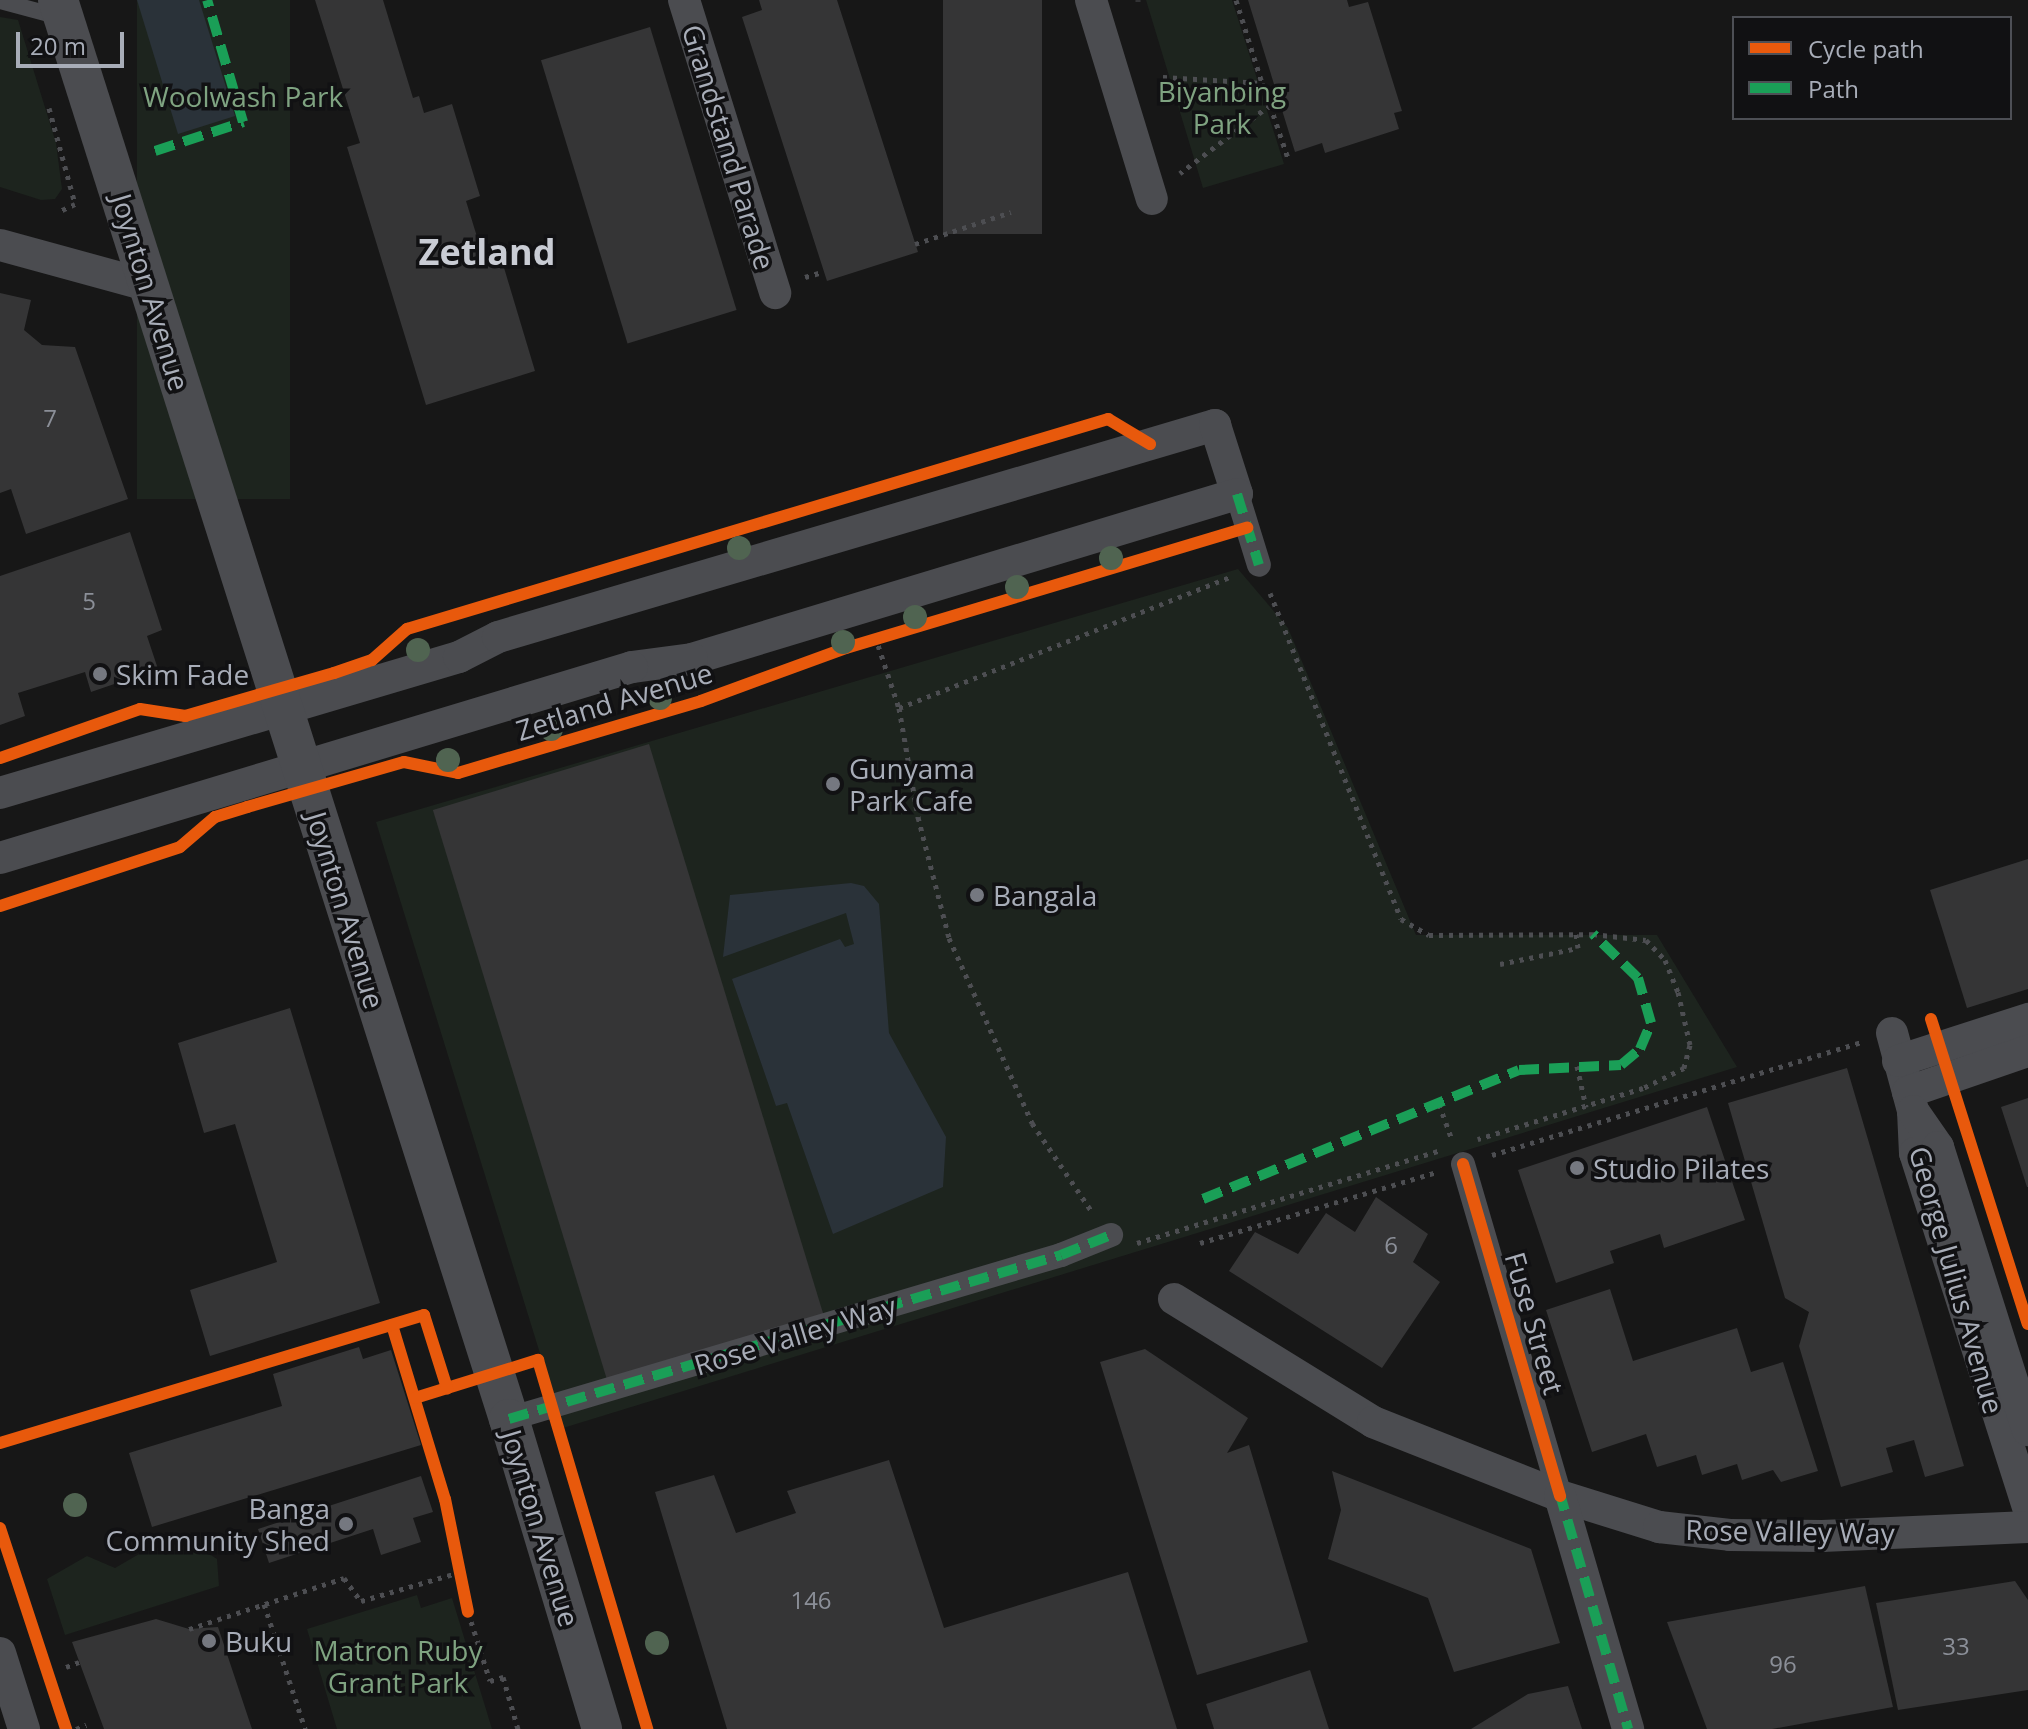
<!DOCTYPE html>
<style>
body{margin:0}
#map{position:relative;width:2028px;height:1729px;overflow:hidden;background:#171717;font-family:"Open Sans",sans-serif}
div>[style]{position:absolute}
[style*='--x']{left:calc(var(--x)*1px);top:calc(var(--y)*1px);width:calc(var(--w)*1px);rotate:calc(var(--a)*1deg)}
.green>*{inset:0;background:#1d241e;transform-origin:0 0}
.water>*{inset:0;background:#2a3239}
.building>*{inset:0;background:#353536;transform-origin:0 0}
.path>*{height:5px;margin-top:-2.5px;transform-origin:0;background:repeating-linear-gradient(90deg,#4d4e52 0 4px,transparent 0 10px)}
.service>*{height:16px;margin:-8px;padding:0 8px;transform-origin:8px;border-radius:8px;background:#4b4c50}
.pedestrian>*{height:24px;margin:-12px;padding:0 12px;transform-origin:12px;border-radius:12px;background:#4b4c50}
.minor>*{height:32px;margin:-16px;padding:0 16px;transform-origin:16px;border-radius:16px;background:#4b4c50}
.tertiary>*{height:40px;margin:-20px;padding:0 20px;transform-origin:20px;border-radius:20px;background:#4b4c50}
.quiet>*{height:10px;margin-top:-5px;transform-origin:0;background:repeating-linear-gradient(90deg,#1a9f57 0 20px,transparent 0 30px)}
.cycleway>*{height:12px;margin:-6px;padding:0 6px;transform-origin:6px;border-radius:6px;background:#e8590c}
.trees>*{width:24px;height:24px;margin:-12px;border-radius:50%;background:#506451}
.dots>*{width:22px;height:22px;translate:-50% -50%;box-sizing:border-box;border:4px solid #111113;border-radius:50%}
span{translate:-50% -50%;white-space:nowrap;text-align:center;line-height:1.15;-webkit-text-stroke:7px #111113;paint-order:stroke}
.number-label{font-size:24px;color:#8b8f98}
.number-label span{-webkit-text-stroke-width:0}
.park-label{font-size:28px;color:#7fa381}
.street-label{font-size:28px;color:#a8adb8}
.poi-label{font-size:28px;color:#a8adb8}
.left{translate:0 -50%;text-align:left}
.right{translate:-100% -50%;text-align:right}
.district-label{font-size:36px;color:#c9ccd4;font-weight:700}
.legend{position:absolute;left:1732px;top:16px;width:280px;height:104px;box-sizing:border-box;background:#111113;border:2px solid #4d4f55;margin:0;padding:10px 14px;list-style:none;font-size:24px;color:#a8adb8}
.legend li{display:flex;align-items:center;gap:16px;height:40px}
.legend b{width:40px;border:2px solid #4d4f55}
.scale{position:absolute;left:16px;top:32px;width:108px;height:36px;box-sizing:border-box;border:4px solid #a8adb8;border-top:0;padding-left:10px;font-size:24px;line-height:28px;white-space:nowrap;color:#a8adb8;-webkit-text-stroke:6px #111113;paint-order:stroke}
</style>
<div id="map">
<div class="green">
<div style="left:137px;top:0;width:153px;height:499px"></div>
<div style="clip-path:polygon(1146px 0,1232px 0,1284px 164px,1203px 188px)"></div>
<div style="clip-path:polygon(0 17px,18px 20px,56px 143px,62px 189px,55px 199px,41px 200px,0 187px)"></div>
<div style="clip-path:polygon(1238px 569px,1288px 628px,1416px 935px,1657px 935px,1737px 1067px,563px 1428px,376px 822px)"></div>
<div style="clip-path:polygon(175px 1545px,198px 1547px,217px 1559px,219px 1586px,65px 1635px,47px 1579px,87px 1556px,115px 1568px,146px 1550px)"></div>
<div style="clip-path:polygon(417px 1595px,421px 1608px,452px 1598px,492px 1729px,337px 1729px,307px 1629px)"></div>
</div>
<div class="water">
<div style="clip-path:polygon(137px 0,199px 0,235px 116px,178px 134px)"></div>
<div style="clip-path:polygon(851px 883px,864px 886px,879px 904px,889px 1033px,946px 1137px,943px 1187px,833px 1234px,787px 1103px,776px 1106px,732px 979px,840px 939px,845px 947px,854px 944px,846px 913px,723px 957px,730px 895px)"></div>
</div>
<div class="building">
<div style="clip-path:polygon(315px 0,383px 0,413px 98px,419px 96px,424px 113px,452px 104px,480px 196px,466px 201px,486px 266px,502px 261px,535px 371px,426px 405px,347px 147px,360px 143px)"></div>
<div style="clip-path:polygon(759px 0,837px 0,918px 252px,827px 281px,742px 17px,762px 10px)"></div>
<div style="left:943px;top:0;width:99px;height:234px"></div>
<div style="clip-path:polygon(1248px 0,1347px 0,1349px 7px,1368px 2px,1402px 111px,1394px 113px,1399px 129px,1325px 153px,1322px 143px,1295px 152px)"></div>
<div style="left:650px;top:27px;width:296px;height:114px;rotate:73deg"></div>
<div style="clip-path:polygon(0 293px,31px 300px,24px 330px,42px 345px,75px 347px,128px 499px,26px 534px,11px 489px,0 493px)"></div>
<div style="clip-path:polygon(130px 532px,162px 630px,147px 636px,158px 669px,91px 692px,85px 672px,18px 693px,25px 716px,0 725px,0 576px)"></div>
<div style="left:649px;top:744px;width:605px;height:226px;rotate:73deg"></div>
<div style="clip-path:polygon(2028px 859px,2028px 989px,1967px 1008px,1930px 890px)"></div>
<div style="clip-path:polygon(290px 1008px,380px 1303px,210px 1356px,190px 1290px,277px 1262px,235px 1124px,204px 1133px,178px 1043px)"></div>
<div style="clip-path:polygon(1847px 1068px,1964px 1466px,1925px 1477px,1914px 1440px,1886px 1448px,1893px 1472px,1841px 1487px,1799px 1346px,1809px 1312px,1785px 1298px,1728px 1103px)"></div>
<div style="clip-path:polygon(2028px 1098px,2028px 1187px,2027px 1187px,2001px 1107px)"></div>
<div style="clip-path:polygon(1707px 1107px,1745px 1220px,1664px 1248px,1660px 1234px,1610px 1251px,1614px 1263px,1556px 1283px,1518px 1170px)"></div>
<div style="clip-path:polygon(1376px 1197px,1428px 1234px,1413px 1262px,1440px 1282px,1382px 1368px,1229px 1271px,1255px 1232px,1298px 1254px,1326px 1213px,1355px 1232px)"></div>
<div style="clip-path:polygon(1610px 1289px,1633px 1361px,1737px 1328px,1751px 1372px,1783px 1362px,1818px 1471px,1781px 1482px,1773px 1470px,1742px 1480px,1737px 1464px,1702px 1475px,1696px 1455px,1657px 1467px,1646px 1434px,1592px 1452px,1546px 1310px)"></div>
<div style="clip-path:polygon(359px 1347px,363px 1359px,391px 1350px,421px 1445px,152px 1527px,129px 1453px,282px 1406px,273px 1374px)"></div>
<div style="clip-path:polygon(1145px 1349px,1248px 1418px,1227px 1453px,1249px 1445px,1308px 1642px,1197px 1675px,1100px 1362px)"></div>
<div style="clip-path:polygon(889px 1460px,944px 1628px,1128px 1572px,1177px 1729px,727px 1729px,655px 1492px,714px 1475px,736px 1533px,796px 1513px,787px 1491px)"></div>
<div style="clip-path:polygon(1332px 1471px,1531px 1549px,1560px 1643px,1454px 1672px,1428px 1598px,1328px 1559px,1341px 1510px)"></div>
<div style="clip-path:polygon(421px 1476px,433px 1512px,413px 1518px,421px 1542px,381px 1555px,373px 1529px,269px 1563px,258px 1529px)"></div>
<div style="clip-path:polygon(2015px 1581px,2028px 1600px,2028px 1690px,1898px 1710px,1876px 1603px)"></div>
<div style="clip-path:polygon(1865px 1586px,1893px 1707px,1772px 1729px,1707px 1729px,1667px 1622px)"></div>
<div style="clip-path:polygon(156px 1619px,189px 1629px,218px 1627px,252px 1729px,104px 1729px,72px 1642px)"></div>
<div style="clip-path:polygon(1310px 1670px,1329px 1729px,1214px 1729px,1206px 1704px)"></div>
<div style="clip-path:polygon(1568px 1686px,1582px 1729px,1471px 1729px,1528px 1694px)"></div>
</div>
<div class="path">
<div style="--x:1236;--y:0;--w:87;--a:72.6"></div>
<div style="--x:1138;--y:1;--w:1;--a:-90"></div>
<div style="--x:1163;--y:77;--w:99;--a:3.5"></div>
<div style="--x:1262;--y:83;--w:23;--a:70"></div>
<div style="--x:1270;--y:105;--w:113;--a:142.9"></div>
<div style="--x:1270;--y:105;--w:59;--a:71.3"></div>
<div style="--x:49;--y:108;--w:99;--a:74.8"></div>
<div style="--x:75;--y:204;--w:17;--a:155"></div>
<div style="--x:915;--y:244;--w:101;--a:-18.4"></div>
<div style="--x:805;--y:277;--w:19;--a:-16"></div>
<div style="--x:1270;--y:593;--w:351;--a:68.1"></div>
<div style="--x:1401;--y:919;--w:32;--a:30"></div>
<div style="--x:1429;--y:935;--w:164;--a:-0.3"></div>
<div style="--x:1593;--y:934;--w:53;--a:6.5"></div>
<div style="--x:1646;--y:940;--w:28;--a:46"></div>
<div style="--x:1665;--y:960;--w:35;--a:68"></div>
<div style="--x:1678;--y:992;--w:54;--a:77.2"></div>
<div style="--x:1690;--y:1045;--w:24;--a:105"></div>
<div style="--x:1684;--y:1068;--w:46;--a:154"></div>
<div style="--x:1643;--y:1088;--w:173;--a:162.8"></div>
<div style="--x:875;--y:636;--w:76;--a:71.6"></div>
<div style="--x:899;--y:708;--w:111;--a:80.1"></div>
<div style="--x:918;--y:817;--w:125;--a:75.6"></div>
<div style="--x:949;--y:938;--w:203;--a:65.8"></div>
<div style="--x:1032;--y:1123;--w:107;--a:56"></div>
<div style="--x:899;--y:708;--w:358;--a:-21.6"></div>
<div style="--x:1500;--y:964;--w:80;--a:-11.6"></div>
<div style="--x:1578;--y:948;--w:14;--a:-98"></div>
<div style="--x:1577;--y:1066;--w:42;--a:77.6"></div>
<div style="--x:1439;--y:1104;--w:35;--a:70"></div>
<div style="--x:1492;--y:1155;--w:386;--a:-17"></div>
<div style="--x:1137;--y:1243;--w:315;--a:-17"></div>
<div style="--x:1200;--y:1243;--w:246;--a:-16.7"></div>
<div style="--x:264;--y:1604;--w:132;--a:71.8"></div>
<div style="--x:468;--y:1612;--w:72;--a:72.3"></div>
<div style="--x:490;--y:1681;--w:14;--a:-17"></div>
<div style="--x:503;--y:1677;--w:54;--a:73.9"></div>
<div style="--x:189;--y:1629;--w:163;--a:-18.2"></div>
<div style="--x:344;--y:1578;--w:29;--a:54"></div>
<div style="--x:361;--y:1601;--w:103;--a:-16.3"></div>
<div style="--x:66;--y:1667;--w:14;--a:-21"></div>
<div style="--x:76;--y:1729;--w:11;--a:-22"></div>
</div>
<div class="service">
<div style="--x:0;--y:1;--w:62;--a:14.9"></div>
</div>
<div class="pedestrian">
<div style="--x:1237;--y:494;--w:74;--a:72.8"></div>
<div style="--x:1463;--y:1164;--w:346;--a:73.7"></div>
<div style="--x:509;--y:1419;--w:576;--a:-16.55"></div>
<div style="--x:1061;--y:1255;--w:54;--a:-21.8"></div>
</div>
<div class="minor">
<div style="--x:684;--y:0;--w:307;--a:72.7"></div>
<div style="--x:1091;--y:0;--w:208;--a:73"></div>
<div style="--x:0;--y:245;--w:156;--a:15.3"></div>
<div style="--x:0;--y:793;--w:479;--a:-16.5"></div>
<div style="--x:459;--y:657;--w:44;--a:-27.1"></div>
<div style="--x:498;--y:637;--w:748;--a:-16.47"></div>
<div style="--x:1215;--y:425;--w:72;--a:72.3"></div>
<div style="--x:1237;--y:494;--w:569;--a:163.16"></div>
<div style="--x:692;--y:659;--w:61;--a:172.4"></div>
<div style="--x:632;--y:667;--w:660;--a:163.18"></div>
<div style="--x:1892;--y:1033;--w:81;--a:74.9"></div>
<div style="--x:1913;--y:1111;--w:42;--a:87.3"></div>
<div style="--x:1915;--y:1153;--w:373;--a:72.3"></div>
<div style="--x:1898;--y:1061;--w:137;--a:-17.9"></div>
<div style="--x:1908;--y:1092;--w:127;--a:-18.9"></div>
<div style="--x:1913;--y:1111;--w:44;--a:55.2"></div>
<div style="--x:1938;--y:1147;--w:297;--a:72.4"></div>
<div style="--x:1174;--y:1299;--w:234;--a:31.7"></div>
<div style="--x:1373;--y:1422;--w:201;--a:21.6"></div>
<div style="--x:1560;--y:1496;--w:104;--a:17.4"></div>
<div style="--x:1659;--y:1527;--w:71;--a:6.4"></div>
<div style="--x:1730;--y:1535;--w:92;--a:0.6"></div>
<div style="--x:1822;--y:1536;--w:206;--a:-2.5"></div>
<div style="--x:1560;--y:1496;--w:243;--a:73.7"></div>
<div style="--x:0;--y:1653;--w:80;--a:72.5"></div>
</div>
<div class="tertiary">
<div style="--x:58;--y:0;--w:1489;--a:72.37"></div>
<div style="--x:509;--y:1419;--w:324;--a:73.3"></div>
</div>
<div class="quiet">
<div style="--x:155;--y:151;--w:93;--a:-18.2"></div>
<div style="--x:243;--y:122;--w:127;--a:-106.4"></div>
<div style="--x:1237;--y:494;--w:74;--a:72.8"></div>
<div style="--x:1203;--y:1199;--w:341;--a:-22.2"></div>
<div style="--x:1519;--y:1070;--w:102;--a:-2.8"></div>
<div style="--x:1621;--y:1065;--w:25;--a:-40"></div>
<div style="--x:1640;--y:1049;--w:28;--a:-67"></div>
<div style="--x:1651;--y:1023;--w:47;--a:-106.1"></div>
<div style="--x:1638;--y:978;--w:63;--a:-135.6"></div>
<div style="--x:509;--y:1419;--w:576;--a:-16.55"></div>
<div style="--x:1061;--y:1255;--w:54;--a:-21.8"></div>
<div style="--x:1559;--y:1491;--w:248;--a:73.8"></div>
</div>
<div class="cycleway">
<div style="--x:0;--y:758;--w:148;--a:-19.3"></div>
<div style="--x:140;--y:709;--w:46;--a:8.8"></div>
<div style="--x:185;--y:716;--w:155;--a:-16.1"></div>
<div style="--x:334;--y:673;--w:40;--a:-18.9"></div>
<div style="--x:372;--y:660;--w:47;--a:-41.5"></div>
<div style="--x:407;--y:629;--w:732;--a:-16.68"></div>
<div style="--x:1108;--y:419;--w:49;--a:30.8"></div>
<div style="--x:0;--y:906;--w:189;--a:-18.1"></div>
<div style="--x:180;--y:847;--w:46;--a:-40.6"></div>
<div style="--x:215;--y:817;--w:34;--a:-17"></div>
<div style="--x:247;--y:807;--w:163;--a:-16"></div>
<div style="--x:404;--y:762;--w:55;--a:11.5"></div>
<div style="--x:458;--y:773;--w:253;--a:-16.5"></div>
<div style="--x:701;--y:701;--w:154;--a:-20.1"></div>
<div style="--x:846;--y:648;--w:419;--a:-16.7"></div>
<div style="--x:1931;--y:1019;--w:320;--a:72.4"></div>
<div style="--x:1463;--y:1164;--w:346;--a:73.7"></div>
<div style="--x:392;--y:1325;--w:182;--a:73.1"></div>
<div style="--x:445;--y:1499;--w:115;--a:78.5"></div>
<div style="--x:415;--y:1398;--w:129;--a:-17.2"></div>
<div style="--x:538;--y:1360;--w:385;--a:73.5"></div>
<div style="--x:0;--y:1443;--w:443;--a:-16.8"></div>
<div style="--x:424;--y:1315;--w:77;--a:72.5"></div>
<div style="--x:0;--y:1528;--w:212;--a:71.8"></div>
</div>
<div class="trees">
<div style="left:739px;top:548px"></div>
<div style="left:1111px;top:558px"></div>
<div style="left:1017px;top:587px"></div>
<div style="left:915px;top:617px"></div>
<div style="left:843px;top:642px"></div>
<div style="left:418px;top:650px"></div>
<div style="left:660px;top:698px"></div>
<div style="left:551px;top:729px"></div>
<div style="left:448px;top:760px"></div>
<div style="left:75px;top:1505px"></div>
<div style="left:657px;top:1643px"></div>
</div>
<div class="dots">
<div style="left:100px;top:674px;background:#757880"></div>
<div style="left:833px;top:784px;background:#757880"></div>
<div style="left:977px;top:895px;background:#757880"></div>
<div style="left:1577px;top:1168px;background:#757880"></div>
<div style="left:346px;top:1524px;background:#757880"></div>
<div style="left:209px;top:1641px;background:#757880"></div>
</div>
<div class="number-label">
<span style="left:50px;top:418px">7</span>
<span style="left:89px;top:601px">5</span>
<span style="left:1391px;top:1245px">6</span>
<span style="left:811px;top:1600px">146</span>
<span style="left:1956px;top:1646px">33</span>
<span style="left:1783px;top:1664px">96</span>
</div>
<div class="park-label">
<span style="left:1222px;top:107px">Biyanbing<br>Park</span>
<span style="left:243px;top:96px">Woolwash Park</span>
<span style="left:398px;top:1666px">Matron Ruby<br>Grant Park</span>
</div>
<div class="street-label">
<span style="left:729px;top:147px;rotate:73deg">Grandstand Parade</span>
<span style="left:151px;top:292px;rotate:73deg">Joynton Avenue</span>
<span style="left:614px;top:701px;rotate:-17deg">Zetland Avenue</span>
<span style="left:346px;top:910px;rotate:73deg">Joynton Avenue</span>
<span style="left:1957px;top:1280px;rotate:74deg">George Julius Avenue</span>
<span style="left:1535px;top:1323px;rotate:74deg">Fuse Street</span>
<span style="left:795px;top:1335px;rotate:-17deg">Rose Valley Way</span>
<span style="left:541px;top:1528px;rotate:73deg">Joynton Avenue</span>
<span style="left:1790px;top:1531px;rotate:1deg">Rose Valley Way</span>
</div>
<div class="poi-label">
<span class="left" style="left:116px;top:674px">Skim Fade</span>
<span class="left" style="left:849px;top:784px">Gunyama<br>Park Cafe</span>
<span class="left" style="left:993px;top:895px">Bangala</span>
<span class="left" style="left:1593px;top:1168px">Studio Pilates</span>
<span class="right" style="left:330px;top:1524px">Banga<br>Community Shed</span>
<span class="left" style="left:225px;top:1641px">Buku</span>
</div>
<div class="district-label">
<span style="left:487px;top:252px">Zetland</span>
</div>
<ul class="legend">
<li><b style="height:10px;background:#e8590c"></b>Cycle path</li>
<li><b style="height:10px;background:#1a9f57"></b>Path</li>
</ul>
<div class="scale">20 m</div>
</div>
